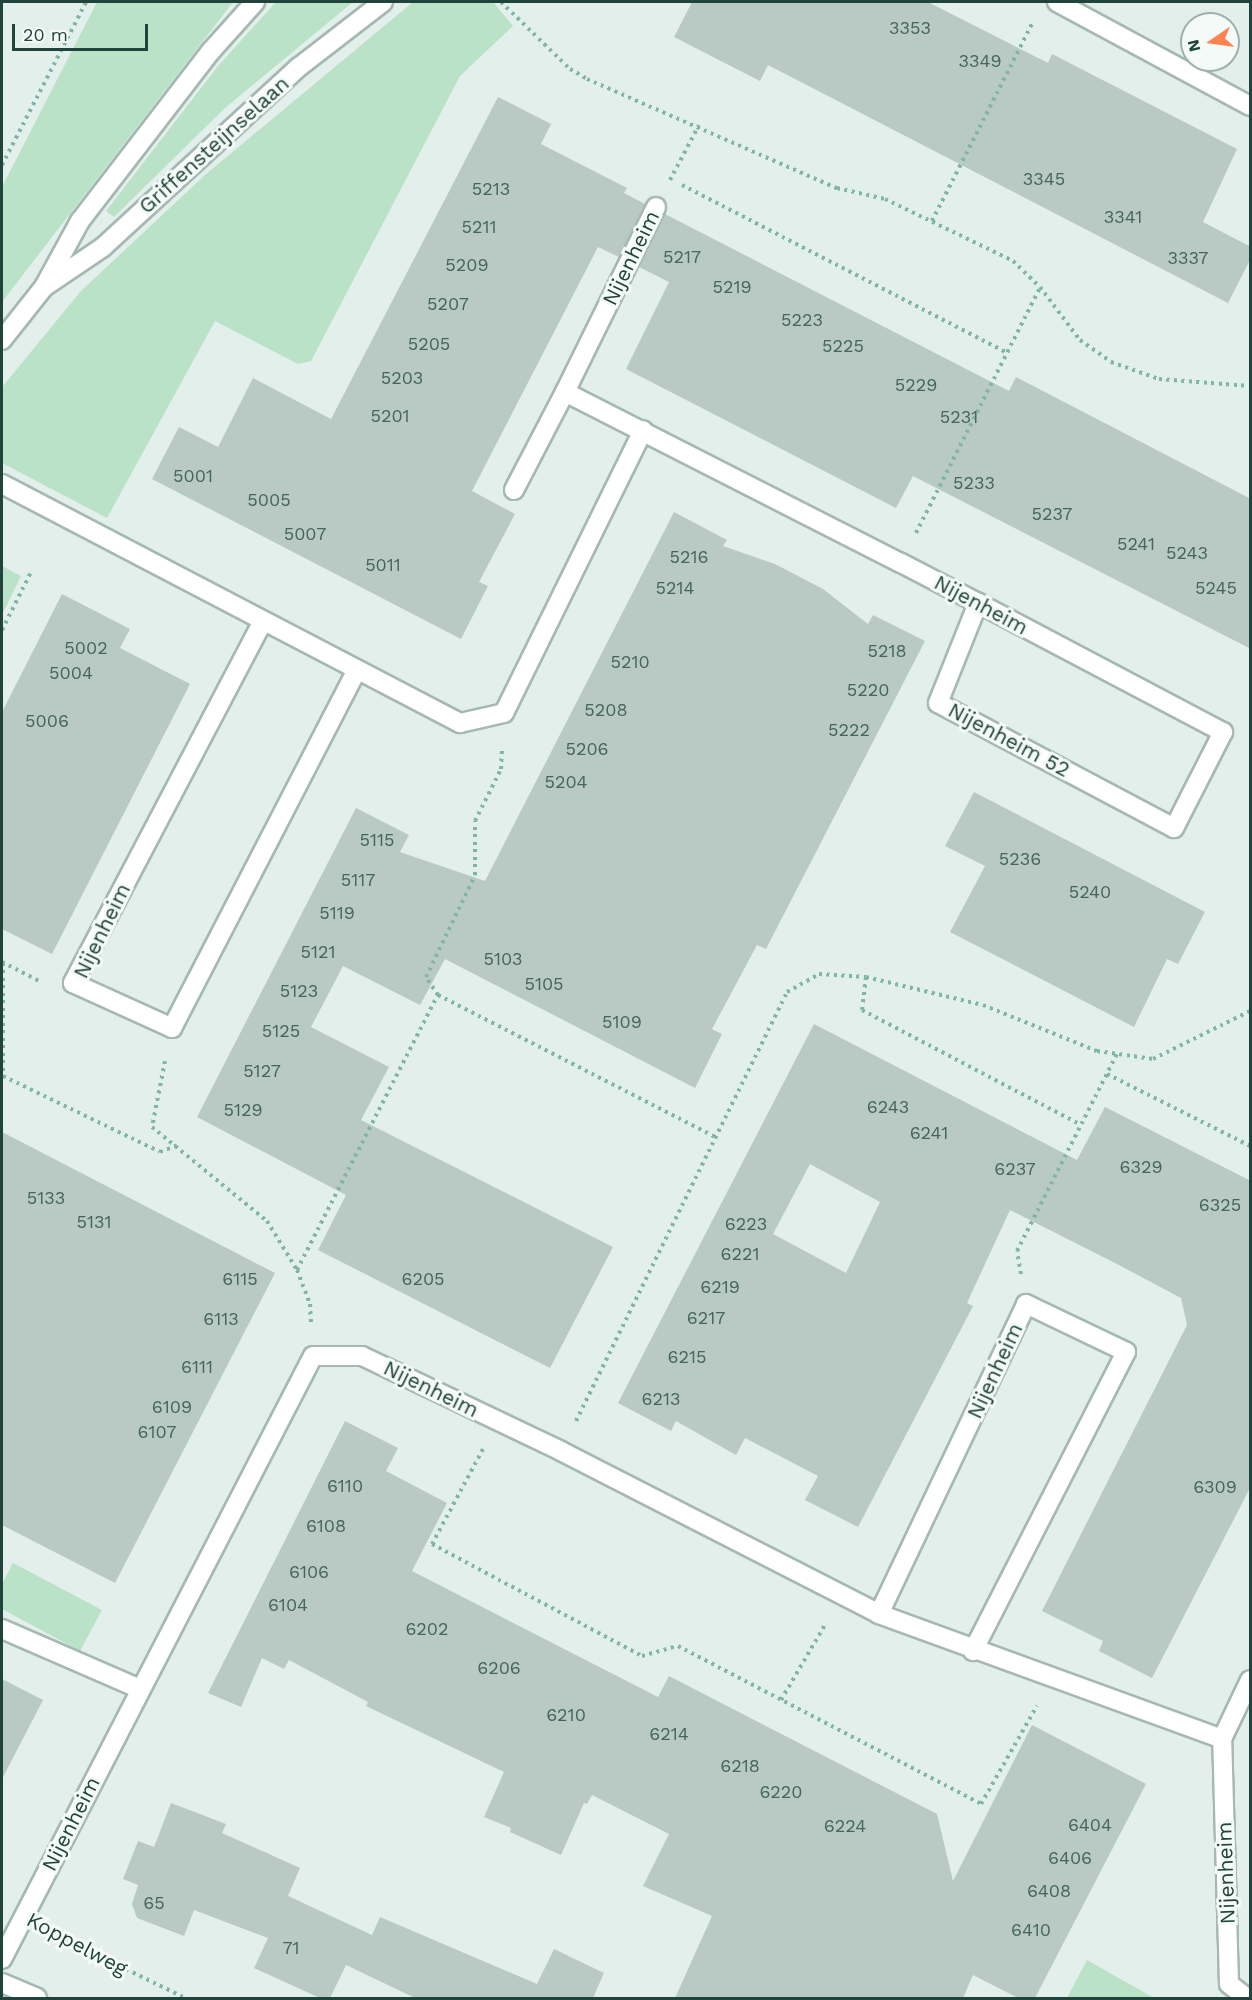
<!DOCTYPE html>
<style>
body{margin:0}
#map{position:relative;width:1252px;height:2000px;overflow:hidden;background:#e3efea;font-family:"Work Sans",sans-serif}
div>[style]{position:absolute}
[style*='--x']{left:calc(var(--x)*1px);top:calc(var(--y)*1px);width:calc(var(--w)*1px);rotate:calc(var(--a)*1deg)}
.green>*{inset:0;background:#bae2c6}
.building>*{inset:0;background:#b8cac3}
.path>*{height:4px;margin-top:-2px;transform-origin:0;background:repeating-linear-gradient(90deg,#80b6a7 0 3px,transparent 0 7.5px)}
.roads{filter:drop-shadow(2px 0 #a5b8b2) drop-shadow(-2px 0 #a5b8b2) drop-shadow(0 2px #a5b8b2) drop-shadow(0 -2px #a5b8b2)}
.minor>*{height:18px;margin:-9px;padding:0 9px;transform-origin:9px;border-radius:9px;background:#fff}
span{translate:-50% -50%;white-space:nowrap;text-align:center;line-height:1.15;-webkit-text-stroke:6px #f4faf8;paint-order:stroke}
.number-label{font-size:18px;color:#46655d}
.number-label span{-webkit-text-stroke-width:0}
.street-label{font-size:21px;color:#20433b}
.frame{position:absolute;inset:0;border:3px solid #20433b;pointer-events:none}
.north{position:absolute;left:1180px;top:12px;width:60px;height:60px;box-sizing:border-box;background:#f4faf8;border:2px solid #9fb1ac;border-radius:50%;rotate:257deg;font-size:16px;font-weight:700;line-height:24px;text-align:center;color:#20433b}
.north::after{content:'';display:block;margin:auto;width:21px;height:27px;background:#ff8251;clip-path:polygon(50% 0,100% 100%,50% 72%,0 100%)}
.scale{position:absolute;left:12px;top:24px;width:136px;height:27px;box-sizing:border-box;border:3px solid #20433b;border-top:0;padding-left:8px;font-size:18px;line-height:21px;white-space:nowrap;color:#20433b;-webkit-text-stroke:4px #f4faf8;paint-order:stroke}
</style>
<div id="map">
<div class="green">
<div style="clip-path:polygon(97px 2px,233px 2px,2px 302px,2px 187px)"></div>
<div style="clip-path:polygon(276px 2px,353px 2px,225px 108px,114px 217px,106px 211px,218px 66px)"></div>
<div style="clip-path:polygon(413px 2px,493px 2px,513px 26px,460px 76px,311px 361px,298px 364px,215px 321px,107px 518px,2px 463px,2px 387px,81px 291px,205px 175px)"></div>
<div style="clip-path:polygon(2px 566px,21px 576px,2px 615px)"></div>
<div style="clip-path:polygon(13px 1563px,102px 1610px,80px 1651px,2px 1609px,2px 1584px)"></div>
<div style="clip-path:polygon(1087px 1960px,1154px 1998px,1067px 1998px)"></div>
</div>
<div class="building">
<div style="clip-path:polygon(692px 2px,928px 2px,1048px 63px,1052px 54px,1237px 149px,1203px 222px,1251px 247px,1251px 258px,1228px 303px,768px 65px,760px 81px,674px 37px)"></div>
<div style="clip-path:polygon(498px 97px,551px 124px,541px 144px,627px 188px,624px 193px,645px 204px,619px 257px,598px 247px,472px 491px,515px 514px,479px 582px,488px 586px,461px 639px,152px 479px,179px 427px,218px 447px,253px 378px,331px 419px)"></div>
<div style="clip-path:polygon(665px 214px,1009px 391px,1016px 377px,1251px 499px,1251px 649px,913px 476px,896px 508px,626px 369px,669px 282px,639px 267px)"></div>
<div style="clip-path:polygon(674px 512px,727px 540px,723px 546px,775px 564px,823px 589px,868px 624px,873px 615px,925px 641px,766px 949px,757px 945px,712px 1029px,722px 1034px,695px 1088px,445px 959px,420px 1005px,343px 966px,311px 1027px,389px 1067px,361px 1120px,613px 1247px,550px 1368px,318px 1250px,346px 1195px,197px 1117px,356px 808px,409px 835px,400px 852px,485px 881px)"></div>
<div style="clip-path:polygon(62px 594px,130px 629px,120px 648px,190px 684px,52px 954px,2px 929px,2px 712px)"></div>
<div style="clip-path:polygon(974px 792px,1205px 912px,1178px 964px,1167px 959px,1134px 1027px,950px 932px,985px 866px,945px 846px)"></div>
<div style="clip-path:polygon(evenodd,814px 1024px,1077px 1160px,1105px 1107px,1251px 1181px,1251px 1486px,1152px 1678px,1099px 1651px,1103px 1641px,1042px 1611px,1187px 1325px,1181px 1298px,1117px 1264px,1010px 1210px,967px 1303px,973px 1306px,858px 1527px,805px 1500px,818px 1476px,745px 1438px,736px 1455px,676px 1421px,671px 1431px,618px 1403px,814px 1024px,810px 1164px,880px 1202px,846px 1273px,773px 1234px,810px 1164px)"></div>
<div style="clip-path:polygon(2px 1132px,275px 1273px,115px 1583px,2px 1525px)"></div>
<div style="clip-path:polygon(345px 1421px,398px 1448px,386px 1471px,447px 1503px,412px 1571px,658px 1697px,669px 1676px,937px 1814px,953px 1881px,1032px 1725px,1146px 1784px,1035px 1998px,1018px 1998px,973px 1975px,963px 1998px,675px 1998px,712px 1916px,643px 1886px,669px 1834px,592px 1795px,587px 1804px,584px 1803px,561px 1855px,510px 1832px,511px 1828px,484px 1817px,504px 1772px,366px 1706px,368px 1702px,289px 1660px,284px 1669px,262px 1658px,241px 1707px,208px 1693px)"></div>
<div style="clip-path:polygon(2px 1679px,43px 1700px,2px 1779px)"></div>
<div style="clip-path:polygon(171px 1803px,226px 1824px,222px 1833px,300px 1868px,288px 1896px,372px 1935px,380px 1917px,537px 1984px,554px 1949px,604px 1973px,593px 1998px,415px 1998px,346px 1965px,330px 1998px,320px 1998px,254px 1968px,268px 1938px,194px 1910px,184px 1936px,137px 1918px,132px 1904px,138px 1885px,123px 1879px,138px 1841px,154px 1847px)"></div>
</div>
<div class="path">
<div style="--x:501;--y:2;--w:96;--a:44.2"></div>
<div style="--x:570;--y:69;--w:20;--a:30"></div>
<div style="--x:587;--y:79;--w:273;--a:23.6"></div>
<div style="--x:837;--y:188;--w:49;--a:12.9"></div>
<div style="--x:885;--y:199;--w:142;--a:25.8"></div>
<div style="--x:1013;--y:261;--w:37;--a:44"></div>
<div style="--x:1040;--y:287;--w:66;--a:53"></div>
<div style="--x:1080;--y:340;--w:38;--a:35"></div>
<div style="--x:1111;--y:362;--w:51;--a:19.5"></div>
<div style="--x:1159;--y:379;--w:91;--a:4.4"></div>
<div style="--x:2;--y:165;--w:183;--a:-62.7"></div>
<div style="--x:670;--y:180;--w:62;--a:-62.2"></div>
<div style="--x:682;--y:185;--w:366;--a:27.3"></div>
<div style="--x:932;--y:221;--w:221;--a:-63.1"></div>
<div style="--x:916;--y:533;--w:275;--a:-63.2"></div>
<div style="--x:2;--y:630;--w:65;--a:-63.4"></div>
<div style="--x:2;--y:962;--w:44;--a:27.1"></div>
<div style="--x:3;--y:963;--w:113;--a:90"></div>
<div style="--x:3;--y:1076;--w:174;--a:25.8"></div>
<div style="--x:160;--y:1152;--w:19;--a:-21"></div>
<div style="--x:866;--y:977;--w:33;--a:97"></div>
<div style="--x:862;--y:1010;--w:247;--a:27.7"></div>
<div style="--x:438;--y:995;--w:311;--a:27.1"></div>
<div style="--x:165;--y:1061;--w:67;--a:101.1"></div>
<div style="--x:152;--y:1127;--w:149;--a:39.3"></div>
<div style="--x:267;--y:1221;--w:57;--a:58.5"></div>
<div style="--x:297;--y:1270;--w:36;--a:69"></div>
<div style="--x:310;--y:1304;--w:19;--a:87"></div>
<div style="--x:1107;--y:1074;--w:160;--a:26.7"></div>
<div style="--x:297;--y:1270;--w:309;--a:-62.9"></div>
<div style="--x:438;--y:995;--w:22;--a:-124"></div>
<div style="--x:426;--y:977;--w:113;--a:-64.3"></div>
<div style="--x:475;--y:875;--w:54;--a:-90"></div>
<div style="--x:475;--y:821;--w:58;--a:-63.4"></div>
<div style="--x:501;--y:769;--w:22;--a:-87"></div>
<div style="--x:1021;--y:1274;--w:23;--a:-100"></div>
<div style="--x:1017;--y:1251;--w:221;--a:-63.1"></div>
<div style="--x:576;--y:1421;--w:478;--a:-63.8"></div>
<div style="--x:787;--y:992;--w:37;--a:-29"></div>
<div style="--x:819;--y:974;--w:47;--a:3.7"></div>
<div style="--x:866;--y:977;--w:120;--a:13.5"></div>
<div style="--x:983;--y:1005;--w:123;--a:22"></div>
<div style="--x:1097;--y:1051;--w:57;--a:8.1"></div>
<div style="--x:1153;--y:1059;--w:108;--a:-26.3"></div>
<div style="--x:483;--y:1449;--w:108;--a:118.2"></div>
<div style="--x:432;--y:1544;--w:238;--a:28.1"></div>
<div style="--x:642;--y:1656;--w:37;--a:-16"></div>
<div style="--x:678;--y:1646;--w:342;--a:27.5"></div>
<div style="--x:981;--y:1804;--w:113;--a:-60.3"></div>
<div style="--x:781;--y:1700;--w:89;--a:-59.7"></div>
<div style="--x:52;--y:1933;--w:148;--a:26"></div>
</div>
<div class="roads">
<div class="minor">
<div style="--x:1057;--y:2;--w:219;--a:28.3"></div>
<div style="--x:656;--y:207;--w:206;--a:116.2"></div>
<div style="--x:565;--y:392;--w:377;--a:27"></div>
<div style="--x:901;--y:563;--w:87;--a:27.5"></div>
<div style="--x:978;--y:603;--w:277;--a:27.8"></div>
<div style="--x:1223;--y:732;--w:108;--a:117"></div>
<div style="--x:1174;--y:828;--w:267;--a:-152.1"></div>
<div style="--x:938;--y:703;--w:108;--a:-68.2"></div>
<div style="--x:44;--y:287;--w:71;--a:-34.1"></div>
<div style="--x:103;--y:247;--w:266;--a:-42.6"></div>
<div style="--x:299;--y:67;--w:106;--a:-37.7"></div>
<div style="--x:2;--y:340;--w:68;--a:-51.6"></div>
<div style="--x:44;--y:287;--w:75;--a:-61.4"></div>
<div style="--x:80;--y:221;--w:215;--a:-52.4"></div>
<div style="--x:211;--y:51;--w:66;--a:-48.1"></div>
<div style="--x:2;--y:484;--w:517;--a:27.56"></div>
<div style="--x:460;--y:723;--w:45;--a:-12.8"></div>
<div style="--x:504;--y:713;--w:315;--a:-63.8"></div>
<div style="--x:514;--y:490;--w:110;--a:-62.5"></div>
<div style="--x:263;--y:621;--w:409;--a:117.7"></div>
<div style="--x:73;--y:983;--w:109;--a:24.4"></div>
<div style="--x:172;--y:1028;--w:402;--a:-62.7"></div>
<div style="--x:879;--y:1614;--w:365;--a:20"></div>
<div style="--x:2;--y:1629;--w:150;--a:23.5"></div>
<div style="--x:2;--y:1959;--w:678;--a:-62.72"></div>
<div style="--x:313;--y:1356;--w:49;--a:0"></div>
<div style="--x:362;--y:1356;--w:221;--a:25.5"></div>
<div style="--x:561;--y:1451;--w:357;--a:27.1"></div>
<div style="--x:879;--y:1614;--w:343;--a:-64.6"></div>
<div style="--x:1026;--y:1304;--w:111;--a:25.6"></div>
<div style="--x:1126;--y:1352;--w:336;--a:117.1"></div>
<div style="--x:2;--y:1983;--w:38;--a:23"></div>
<div style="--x:1247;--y:1998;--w:23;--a:-142"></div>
<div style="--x:1229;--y:1984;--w:245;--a:-91.6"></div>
<div style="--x:1222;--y:1739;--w:65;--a:-64.6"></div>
</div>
</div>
<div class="number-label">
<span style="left:910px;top:28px">3353</span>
<span style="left:980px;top:61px">3349</span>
<span style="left:1044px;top:179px">3345</span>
<span style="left:491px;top:189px">5213</span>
<span style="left:1123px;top:217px">3341</span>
<span style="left:479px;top:227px">5211</span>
<span style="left:682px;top:257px">5217</span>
<span style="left:1188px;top:258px">3337</span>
<span style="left:467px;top:265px">5209</span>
<span style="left:732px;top:287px">5219</span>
<span style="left:448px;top:304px">5207</span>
<span style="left:802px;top:320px">5223</span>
<span style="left:429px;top:344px">5205</span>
<span style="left:843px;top:346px">5225</span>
<span style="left:402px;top:378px">5203</span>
<span style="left:916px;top:385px">5229</span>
<span style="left:390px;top:416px">5201</span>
<span style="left:959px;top:417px">5231</span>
<span style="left:193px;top:476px">5001</span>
<span style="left:974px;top:483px">5233</span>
<span style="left:269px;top:500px">5005</span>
<span style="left:1052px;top:514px">5237</span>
<span style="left:305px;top:534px">5007</span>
<span style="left:1136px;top:544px">5241</span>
<span style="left:1187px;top:553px">5243</span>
<span style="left:689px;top:557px">5216</span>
<span style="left:383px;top:565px">5011</span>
<span style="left:675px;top:588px">5214</span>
<span style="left:1216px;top:588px">5245</span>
<span style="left:86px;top:648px">5002</span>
<span style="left:887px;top:651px">5218</span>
<span style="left:630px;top:662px">5210</span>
<span style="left:71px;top:673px">5004</span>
<span style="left:868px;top:690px">5220</span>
<span style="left:606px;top:710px">5208</span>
<span style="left:47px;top:721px">5006</span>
<span style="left:849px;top:730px">5222</span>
<span style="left:587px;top:749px">5206</span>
<span style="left:566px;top:782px">5204</span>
<span style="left:377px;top:840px">5115</span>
<span style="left:1020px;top:859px">5236</span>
<span style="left:358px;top:880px">5117</span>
<span style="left:1090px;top:892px">5240</span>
<span style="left:337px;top:913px">5119</span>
<span style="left:318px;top:952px">5121</span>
<span style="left:503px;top:959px">5103</span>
<span style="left:544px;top:984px">5105</span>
<span style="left:299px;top:991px">5123</span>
<span style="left:622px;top:1022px">5109</span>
<span style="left:281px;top:1031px">5125</span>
<span style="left:262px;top:1071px">5127</span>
<span style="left:888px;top:1107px">6243</span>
<span style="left:243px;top:1110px">5129</span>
<span style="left:929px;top:1133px">6241</span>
<span style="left:1141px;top:1167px">6329</span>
<span style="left:1015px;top:1169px">6237</span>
<span style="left:46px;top:1198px">5133</span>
<span style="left:1220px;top:1205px">6325</span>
<span style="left:94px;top:1222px">5131</span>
<span style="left:746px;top:1224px">6223</span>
<span style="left:740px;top:1254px">6221</span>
<span style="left:240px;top:1279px">6115</span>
<span style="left:423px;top:1279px">6205</span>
<span style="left:720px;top:1287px">6219</span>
<span style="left:706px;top:1318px">6217</span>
<span style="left:221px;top:1319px">6113</span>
<span style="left:687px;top:1357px">6215</span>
<span style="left:197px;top:1367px">6111</span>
<span style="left:661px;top:1399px">6213</span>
<span style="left:172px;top:1407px">6109</span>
<span style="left:157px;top:1432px">6107</span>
<span style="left:345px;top:1486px">6110</span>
<span style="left:1215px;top:1487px">6309</span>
<span style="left:326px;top:1526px">6108</span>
<span style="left:309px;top:1572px">6106</span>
<span style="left:288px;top:1605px">6104</span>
<span style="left:427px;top:1629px">6202</span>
<span style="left:499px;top:1668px">6206</span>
<span style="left:566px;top:1715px">6210</span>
<span style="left:669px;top:1734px">6214</span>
<span style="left:740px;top:1766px">6218</span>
<span style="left:781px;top:1792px">6220</span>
<span style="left:1090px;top:1825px">6404</span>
<span style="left:845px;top:1826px">6224</span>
<span style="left:1070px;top:1858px">6406</span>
<span style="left:1049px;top:1891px">6408</span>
<span style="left:154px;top:1903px">65</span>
<span style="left:1031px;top:1930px">6410</span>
<span style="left:291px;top:1948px">71</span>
</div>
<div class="street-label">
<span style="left:214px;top:145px;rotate:-42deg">Griffensteijnselaan</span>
<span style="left:631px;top:258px;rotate:-64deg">Nijenheim</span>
<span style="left:981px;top:605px;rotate:28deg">Nijenheim</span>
<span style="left:1009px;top:740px;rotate:28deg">Nijenheim 52</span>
<span style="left:102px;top:931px;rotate:-64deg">Nijenheim</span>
<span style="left:995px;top:1371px;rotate:-65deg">Nijenheim</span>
<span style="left:431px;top:1389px;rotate:26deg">Nijenheim</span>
<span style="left:71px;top:1824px;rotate:-63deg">Nijenheim</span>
<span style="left:1226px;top:1873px;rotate:-92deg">Nijenheim</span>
<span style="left:77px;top:1944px;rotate:28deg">Koppelweg</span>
</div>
<div class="frame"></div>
<div class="north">N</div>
<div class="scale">20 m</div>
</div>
